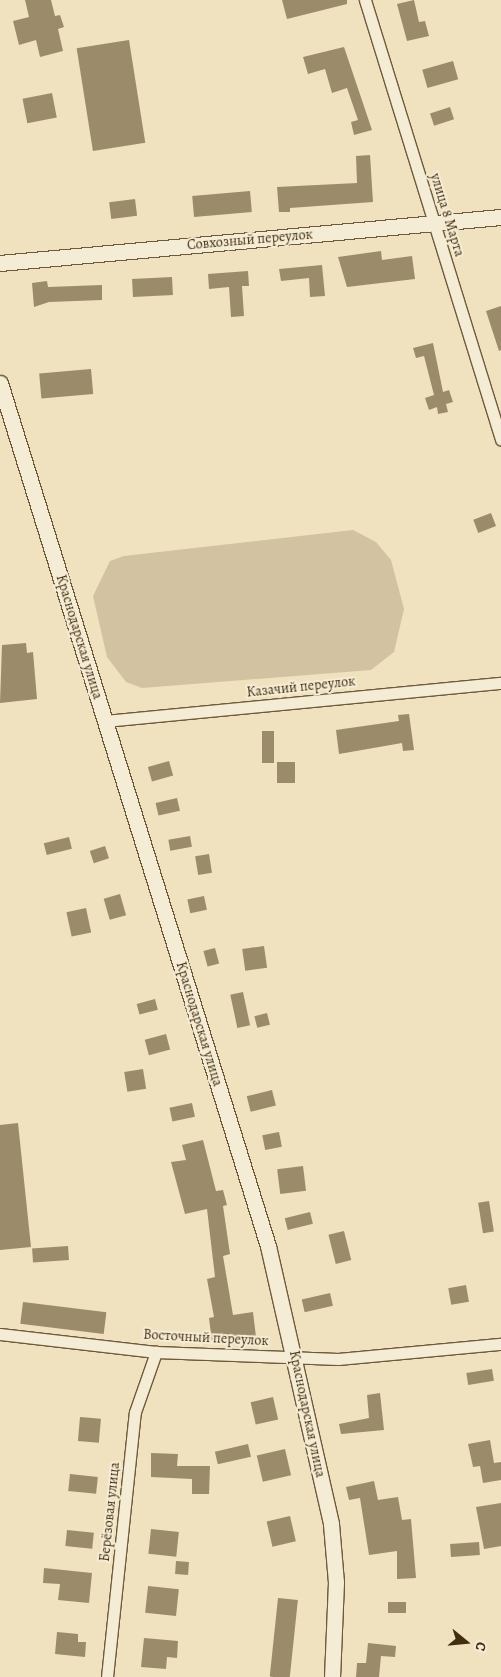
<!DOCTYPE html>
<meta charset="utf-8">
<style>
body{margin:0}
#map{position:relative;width:501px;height:1677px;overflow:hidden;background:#f0e1bf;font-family:Alegreya,serif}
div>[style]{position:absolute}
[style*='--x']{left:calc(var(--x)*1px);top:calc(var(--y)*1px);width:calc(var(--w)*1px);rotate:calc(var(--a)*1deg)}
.green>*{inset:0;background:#d2c2a1}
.building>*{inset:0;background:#9c8b6b;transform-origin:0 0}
.roads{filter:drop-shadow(1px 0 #6e5a3b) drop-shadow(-1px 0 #6e5a3b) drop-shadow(0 1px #6e5a3b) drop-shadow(0 -1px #6e5a3b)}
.minor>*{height:11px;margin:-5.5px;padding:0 5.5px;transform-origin:5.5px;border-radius:5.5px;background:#f5ecd5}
.tertiary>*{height:15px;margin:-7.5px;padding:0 7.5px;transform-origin:7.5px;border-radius:7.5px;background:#f5ecd5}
span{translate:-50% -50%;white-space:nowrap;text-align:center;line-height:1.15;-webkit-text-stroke:4px #f5ecd5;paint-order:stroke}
.street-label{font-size:14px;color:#422d0f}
.north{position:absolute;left:441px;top:1617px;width:50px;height:50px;-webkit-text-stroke:4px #f5ecd5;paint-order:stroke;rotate:107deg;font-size:14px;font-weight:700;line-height:20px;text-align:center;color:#422d0f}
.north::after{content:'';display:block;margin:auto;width:18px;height:22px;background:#422d0f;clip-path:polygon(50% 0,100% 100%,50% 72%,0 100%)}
</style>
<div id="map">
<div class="green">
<div style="clip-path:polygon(353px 530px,376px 542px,391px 560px,404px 609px,394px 652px,371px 670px,142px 688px,126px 682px,107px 657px,93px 596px,110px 561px,124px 556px)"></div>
</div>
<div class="building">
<div style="clip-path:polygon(25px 0,51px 0,55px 16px,60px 15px,64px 27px,58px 29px,63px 51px,40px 57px,36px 40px,19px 45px,13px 21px,29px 17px)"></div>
<div style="clip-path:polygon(282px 0,347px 0,347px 4px,287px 19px)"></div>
<div style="clip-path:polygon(414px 0,419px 22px,425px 21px,429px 36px,407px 41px,397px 4px)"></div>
<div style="left:129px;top:40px;width:104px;height:53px;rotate:81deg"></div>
<div style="clip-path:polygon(344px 47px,372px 130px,354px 135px,351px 122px,358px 120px,347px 88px,332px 93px,325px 69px,308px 74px,303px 57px)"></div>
<div style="left:453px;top:61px;width:19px;height:32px;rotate:74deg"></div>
<div style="left:52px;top:93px;width:25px;height:30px;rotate:79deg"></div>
<div style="left:450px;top:107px;width:13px;height:21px;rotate:72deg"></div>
<div style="clip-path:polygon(370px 155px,373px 202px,290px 208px,290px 212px,279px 212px,277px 187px,357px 183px,356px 156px)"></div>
<div style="left:250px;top:191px;width:21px;height:58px;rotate:85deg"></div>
<div style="left:135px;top:199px;width:17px;height:26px;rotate:83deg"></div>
<div style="clip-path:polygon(381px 251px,382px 260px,412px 256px,415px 279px,347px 287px,338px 257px)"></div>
<div style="clip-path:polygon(322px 265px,325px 296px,310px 297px,309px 278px,281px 281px,279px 269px)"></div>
<div style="clip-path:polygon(248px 271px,249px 286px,242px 286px,244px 316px,231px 317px,229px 287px,209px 289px,208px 274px)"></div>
<div style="left:172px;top:277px;width:18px;height:40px;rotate:87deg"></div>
<div style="clip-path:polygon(47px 281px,48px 287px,102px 285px,102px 300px,49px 302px,34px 307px,32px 283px)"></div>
<div style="clip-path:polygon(501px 306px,501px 350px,499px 351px,486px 311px)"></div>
<div style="clip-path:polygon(433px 343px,443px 392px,449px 390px,453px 402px,446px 404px,448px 412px,438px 414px,437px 407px,429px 410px,425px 398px,434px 395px,424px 356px,416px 358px,413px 348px)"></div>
<div style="left:91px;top:369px;width:25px;height:52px;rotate:85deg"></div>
<div style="left:491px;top:513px;width:14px;height:19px;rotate:69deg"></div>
<div style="clip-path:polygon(26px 643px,27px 653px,33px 652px,37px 699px,0 703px,2px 645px)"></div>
<div style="clip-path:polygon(409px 714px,414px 750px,403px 751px,402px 743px,339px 754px,336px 730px,399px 721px,398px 715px)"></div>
<div style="left:262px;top:731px;width:12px;height:32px"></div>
<div style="left:169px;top:761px;width:15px;height:22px;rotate:74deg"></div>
<div style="left:295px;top:762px;width:21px;height:18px;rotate:90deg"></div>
<div style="left:177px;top:798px;width:13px;height:22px;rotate:77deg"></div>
<div style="left:190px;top:836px;width:11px;height:22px;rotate:80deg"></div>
<div style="left:69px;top:837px;width:12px;height:26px;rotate:76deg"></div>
<div style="left:105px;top:846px;width:13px;height:16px;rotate:72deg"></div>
<div style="left:209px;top:854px;width:19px;height:14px;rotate:81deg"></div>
<div style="left:120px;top:894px;width:22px;height:17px;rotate:74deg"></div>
<div style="left:204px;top:896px;width:14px;height:17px;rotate:78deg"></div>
<div style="left:86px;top:908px;width:25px;height:20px;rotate:78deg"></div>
<div style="left:264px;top:946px;width:22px;height:22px;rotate:82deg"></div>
<div style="left:215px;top:948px;width:16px;height:12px;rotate:75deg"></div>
<div style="left:243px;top:992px;width:34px;height:13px;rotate:78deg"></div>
<div style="left:155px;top:999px;width:11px;height:19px;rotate:75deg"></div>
<div style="left:267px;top:1013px;width:12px;height:13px;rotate:76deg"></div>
<div style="left:166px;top:1034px;width:16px;height:22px;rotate:75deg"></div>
<div style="left:143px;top:1069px;width:20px;height:19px;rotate:81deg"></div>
<div style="left:272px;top:1090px;width:16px;height:26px;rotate:76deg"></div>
<div style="left:192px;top:1103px;width:14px;height:23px;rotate:78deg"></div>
<div style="clip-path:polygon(18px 1123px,31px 1247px,0 1250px,0 1125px)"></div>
<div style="left:279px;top:1132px;width:15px;height:17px;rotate:79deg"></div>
<div style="clip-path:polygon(203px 1140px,216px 1191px,223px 1190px,227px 1205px,223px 1206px,230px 1254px,223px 1256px,233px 1315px,253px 1312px,256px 1337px,212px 1342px,209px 1318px,214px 1317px,207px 1279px,215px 1277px,207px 1209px,185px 1214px,171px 1162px,186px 1160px,182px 1145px)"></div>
<div style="left:303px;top:1166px;width:25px;height:26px;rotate:83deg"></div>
<div style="left:489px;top:1201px;width:31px;height:11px;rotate:81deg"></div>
<div style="left:310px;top:1212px;width:12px;height:26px;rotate:76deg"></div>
<div style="left:344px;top:1231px;width:30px;height:16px;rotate:76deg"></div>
<div style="left:68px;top:1246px;width:14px;height:36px;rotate:86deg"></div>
<div style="left:466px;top:1285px;width:17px;height:18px;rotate:80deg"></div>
<div style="left:330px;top:1293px;width:13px;height:29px;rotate:77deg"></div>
<div style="left:23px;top:1302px;width:84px;height:22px;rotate:7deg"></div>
<div style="left:492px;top:1369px;width:12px;height:26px;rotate:81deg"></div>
<div style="clip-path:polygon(380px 1393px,384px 1430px,341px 1434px,339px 1424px,369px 1418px,367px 1395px)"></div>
<div style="left:273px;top:1397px;width:23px;height:23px;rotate:77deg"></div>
<div style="left:80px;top:1417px;width:21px;height:24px;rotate:5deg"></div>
<div style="clip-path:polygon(490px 1440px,494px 1463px,501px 1462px,501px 1480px,483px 1483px,480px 1466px,473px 1467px,468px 1444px)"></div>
<div style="left:248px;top:1444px;width:13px;height:34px;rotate:77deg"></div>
<div style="left:285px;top:1449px;width:27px;height:29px;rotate:77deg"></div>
<div style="clip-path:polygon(151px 1453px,178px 1454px,177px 1466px,210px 1466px,209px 1494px,192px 1494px,192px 1479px,151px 1477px)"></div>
<div style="left:70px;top:1474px;width:28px;height:17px;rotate:6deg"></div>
<div style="clip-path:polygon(374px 1481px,378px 1500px,398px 1497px,402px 1520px,411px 1519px,416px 1578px,397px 1579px,397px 1551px,369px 1555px,360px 1498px,349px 1500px,346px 1487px)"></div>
<div style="clip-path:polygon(501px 1503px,501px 1546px,484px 1549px,476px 1507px)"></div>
<div style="left:290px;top:1516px;width:26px;height:24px;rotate:77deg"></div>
<div style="left:151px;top:1529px;width:28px;height:25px;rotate:6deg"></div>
<div style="left:67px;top:1530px;width:27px;height:16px;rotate:6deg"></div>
<div style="left:479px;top:1542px;width:13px;height:29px;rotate:86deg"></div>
<div style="left:176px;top:1561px;width:13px;height:13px;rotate:4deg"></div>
<div style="clip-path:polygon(44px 1568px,92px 1573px,89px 1603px,58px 1600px,60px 1584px,43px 1583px)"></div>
<div style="left:148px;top:1586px;width:31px;height:27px;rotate:6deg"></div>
<div style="left:278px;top:1598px;width:20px;height:79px;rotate:6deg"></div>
<div style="left:388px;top:1602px;width:18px;height:11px"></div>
<div style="clip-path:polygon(57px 1632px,78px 1634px,78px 1642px,86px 1642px,85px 1657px,55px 1654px)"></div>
<div style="clip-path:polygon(144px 1638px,178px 1641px,177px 1658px,167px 1657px,166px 1669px,141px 1667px)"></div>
<div style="clip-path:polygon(368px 1643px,396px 1646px,395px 1657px,381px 1656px,379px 1677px,356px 1677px,357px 1663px,366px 1663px)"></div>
</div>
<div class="roads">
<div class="minor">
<div style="--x:365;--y:0;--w:460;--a:72.8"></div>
<div style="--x:105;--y:721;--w:398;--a:-5.5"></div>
<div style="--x:0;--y:1334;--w:157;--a:6.6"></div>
<div style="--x:156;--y:1352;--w:182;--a:2.2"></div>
<div style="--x:338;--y:1359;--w:164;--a:-5.3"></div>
<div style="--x:107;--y:1677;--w:266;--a:-84"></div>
<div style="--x:135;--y:1412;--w:64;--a:-70.7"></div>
</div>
<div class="tertiary">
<div style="--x:0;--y:263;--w:503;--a:-5.25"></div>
<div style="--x:0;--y:383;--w:904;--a:72.75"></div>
<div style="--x:268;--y:1246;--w:285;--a:77.2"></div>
<div style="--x:331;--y:1524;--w:58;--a:85.1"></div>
<div style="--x:336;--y:1582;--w:95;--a:92.4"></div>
</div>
</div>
<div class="street-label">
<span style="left:447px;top:215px;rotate:73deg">улица 8 Марта</span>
<span style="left:250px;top:240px;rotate:-5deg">Совхозный переулок</span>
<span style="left:79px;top:637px;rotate:73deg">Краснодарская улица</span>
<span style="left:301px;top:687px;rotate:-6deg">Казачий переулок</span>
<span style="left:199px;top:1024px;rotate:73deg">Краснодарская улица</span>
<span style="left:206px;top:1338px;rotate:3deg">Восточный переулок</span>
<span style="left:307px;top:1414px;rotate:78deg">Краснодарская улица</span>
<span style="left:110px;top:1512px;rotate:-84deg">Берёзовая улица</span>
</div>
<div class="north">С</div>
</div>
